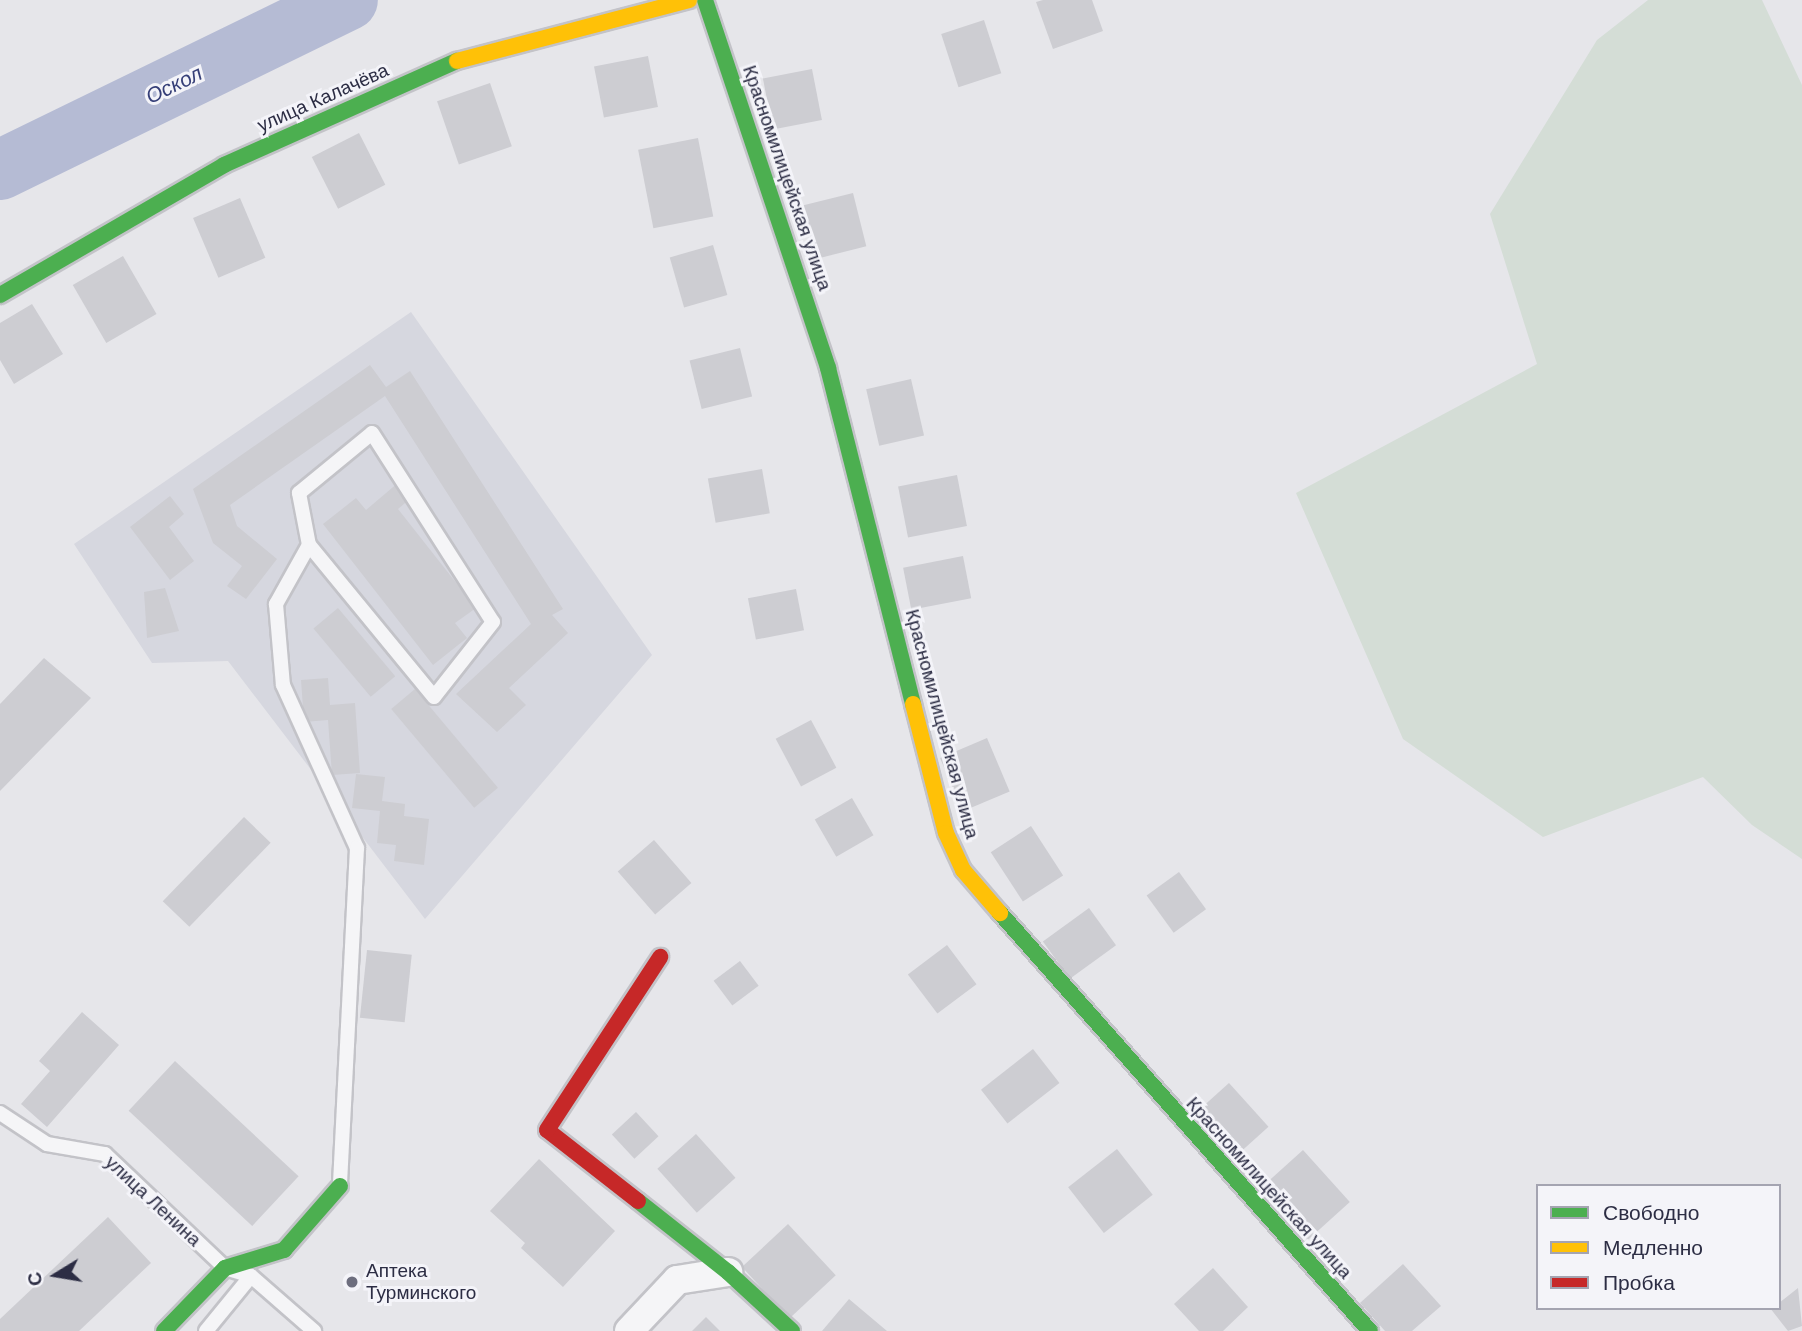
<!DOCTYPE html>
<meta charset="utf-8">
<style>
body{margin:0}
#map{position:relative;width:1802px;height:1331px;overflow:hidden;background:#e6e6ea;font-family:Helvetica,sans-serif}
div>[style]{position:absolute}
[style*='--x']{left:calc(var(--x)*1px);top:calc(var(--y)*1px);width:calc(var(--w)*1px);rotate:calc(var(--a)*1deg)}
.built>*{inset:0;background:#d6d7df}
.green>*{inset:0;background:#d4ddd6}
.river>*{height:60px;margin:-30px;padding:0 30px;transform-origin:30px;border-radius:30px;background:#b5bbd4}
.building>*{inset:0;background:#cdcdd2;transform-origin:0 0}
.roads{filter:drop-shadow(2px 0 #c3c3c8) drop-shadow(-2px 0 #c3c3c8) drop-shadow(0 2px #c3c3c8) drop-shadow(0 -2px #c3c3c8)}
.lane>*{height:14px;margin:-7px;padding:0 7px;transform-origin:7px;border-radius:7px;background:#f5f5f7}
.street>*{height:28px;margin:-14px;padding:0 14px;transform-origin:14px;border-radius:14px;background:#f5f5f7}
.fast>*{height:16px;margin:-8px;padding:0 8px;transform-origin:8px;border-radius:8px;background:#4caf50}
.slow>*{height:16px;margin:-8px;padding:0 8px;transform-origin:8px;border-radius:8px;background:#ffc107}
.jam>*{height:16px;margin:-8px;padding:0 8px;transform-origin:8px;border-radius:8px;background:#c62828}
.dots>*{width:19px;height:19px;translate:-50% -50%;box-sizing:border-box;border:4px solid #f4f4f9;border-radius:50%}
span{translate:-50% -50%;white-space:nowrap;text-align:center;line-height:1.15;-webkit-text-stroke:6px #f4f4f9;paint-order:stroke}
.street-label{font-size:19px;color:#2c2d44}
.poi-label{font-size:19px;color:#2c2d44}
.left{translate:0 -50%;text-align:left}
.water-label{font-size:21px;color:#363f78;font-style:italic}
.legend{position:absolute;left:1536px;top:1184px;width:245px;height:126px;box-sizing:border-box;background:#f4f4f9;border:2px solid #a4a4b1;margin:0;padding:9px 12px;list-style:none;font-size:21px;color:#2c2d44}
.legend li{display:flex;align-items:center;gap:14px;height:35px}
.legend b{width:35px;border:2px solid #a4a4b1}
.north{position:absolute;left:21px;top:1240px;width:70px;height:70px;-webkit-text-stroke:5px #f4f4f9;paint-order:stroke;rotate:259deg;font-size:19px;font-weight:700;line-height:28px;text-align:center;color:#2c2d44}
.north::after{content:'';display:block;margin:auto;width:24px;height:32px;background:#2c2d44;clip-path:polygon(50% 0,100% 100%,50% 72%,0 100%)}
</style>
<div id="map">
<div class="built">
<div style="clip-path:polygon(411px 312px,652px 655px,425px 919px,228px 661px,152px 663px,74px 544px)"></div>
</div>
<div class="green">
<div style="clip-path:polygon(1648px 0,1762px 0,1802px 85px,1802px 859px,1752px 825px,1703px 777px,1543px 837px,1403px 739px,1296px 493px,1537px 364px,1490px 214px,1597px 40px)"></div>
</div>
<div class="river">
<div style="--x:0;--y:170;--w:387;--a:-26"></div>
</div>
<div class="building">
<div style="clip-path:polygon(1043px 0,1092px 0,1103px 31px,1053px 49px,1036px 2px)"></div>
<div style="left:984px;top:20px;width:56px;height:45px;rotate:72deg"></div>
<div style="left:648px;top:56px;width:52px;height:55px;rotate:79deg"></div>
<div style="left:812px;top:69px;width:52px;height:50px;rotate:79deg"></div>
<div style="left:490px;top:83px;width:67px;height:56px;rotate:71deg"></div>
<div style="left:359px;top:133px;width:58px;height:53px;rotate:63deg"></div>
<div style="left:698px;top:138px;width:80px;height:61px;rotate:79deg"></div>
<div style="left:853px;top:193px;width:55px;height:52px;rotate:76deg"></div>
<div style="left:240px;top:198px;width:65px;height:51px;rotate:67deg"></div>
<div style="left:713px;top:245px;width:52px;height:45px;rotate:74deg"></div>
<div style="left:123px;top:256px;width:67px;height:58px;rotate:60deg"></div>
<div style="clip-path:polygon(32px 304px,63px 354px,14px 384px,0 360px,0 323px)"></div>
<div style="left:740px;top:348px;width:50px;height:52px;rotate:76deg"></div>
<div style="clip-path:polygon(370px 365px,386px 387px,410px 371px,563px 609px,552px 615px,568px 633px,509px 688px,526px 705px,497px 732px,456px 694px,531px 624px,385px 396px,230px 505px,237px 526px,277px 559px,246px 599px,227px 586px,242px 566px,213px 543px,193px 489px)"></div>
<div style="left:911px;top:379px;width:58px;height:46px;rotate:77deg"></div>
<div style="left:762px;top:469px;width:45px;height:55px;rotate:80deg"></div>
<div style="left:957px;top:475px;width:52px;height:60px;rotate:79deg"></div>
<div style="clip-path:polygon(399px 482px,411px 498px,398px 509px,476px 608px,455px 623px,467px 638px,433px 665px,323px 524px,356px 498px,366px 510px)"></div>
<div style="clip-path:polygon(170px 496px,184px 514px,169px 527px,194px 561px,170px 580px,130px 527px)"></div>
<div style="left:963px;top:556px;width:43px;height:61px;rotate:79deg"></div>
<div style="clip-path:polygon(165px 588px,179px 631px,147px 638px,144px 592px)"></div>
<div style="left:796px;top:589px;width:42px;height:49px;rotate:79deg"></div>
<div style="left:338px;top:608px;width:89px;height:32px;rotate:50deg"></div>
<div style="clip-path:polygon(44px 658px,91px 698px,0 791px,0 704px)"></div>
<div style="clip-path:polygon(328px 678px,330px 705px,355px 703px,360px 773px,332px 775px,328px 720px,304px 722px,301px 680px)"></div>
<div style="left:415px;top:689px;width:129px;height:31px;rotate:50deg"></div>
<div style="left:811px;top:720px;width:54px;height:40px;rotate:62deg"></div>
<div style="left:987px;top:738px;width:58px;height:51px;rotate:67deg"></div>
<div style="clip-path:polygon(356px 774px,385px 777px,382px 801px,405px 804px,404px 816px,429px 819px,424px 865px,394px 861px,396px 845px,377px 843px,380px 811px,352px 808px)"></div>
<div style="left:852px;top:798px;width:43px;height:43px;rotate:60deg"></div>
<div style="left:244px;top:817px;width:37px;height:117px;rotate:44deg"></div>
<div style="left:1031px;top:826px;width:59px;height:48px;rotate:57deg"></div>
<div style="left:654px;top:840px;width:57px;height:48px;rotate:49deg"></div>
<div style="left:1179px;top:872px;width:46px;height:40px;rotate:54deg"></div>
<div style="left:1089px;top:908px;width:46px;height:57px;rotate:54deg"></div>
<div style="left:947px;top:945px;width:49px;height:49px;rotate:53deg"></div>
<div style="left:367px;top:950px;width:45px;height:68px;rotate:6deg"></div>
<div style="left:740px;top:961px;width:31px;height:33px;rotate:53deg"></div>
<div style="clip-path:polygon(82px 1012px,119px 1045px,47px 1127px,21px 1104px,50px 1071px,39px 1061px)"></div>
<div style="left:1033px;top:1049px;width:43px;height:66px;rotate:52deg"></div>
<div style="left:175px;top:1061px;width:169px;height:68px;rotate:43deg"></div>
<div style="left:1229px;top:1083px;width:59px;height:53px;rotate:48deg"></div>
<div style="left:636px;top:1112px;width:33px;height:33px;rotate:47deg"></div>
<div style="left:696px;top:1134px;width:59px;height:52px;rotate:48deg"></div>
<div style="left:1117px;top:1149px;width:58px;height:62px;rotate:52deg"></div>
<div style="left:1303px;top:1150px;width:70px;height:57px;rotate:48deg"></div>
<div style="clip-path:polygon(539px 1159px,615px 1231px,563px 1287px,521px 1248px,525px 1243px,490px 1211px)"></div>
<div style="clip-path:polygon(108px 1217px,151px 1263px,79px 1331px,0 1331px,0 1319px)"></div>
<div style="left:788px;top:1224px;width:70px;height:63px;rotate:47deg"></div>
<div style="clip-path:polygon(1403px 1264px,1441px 1306px,1412px 1331px,1385px 1331px,1360px 1303px)"></div>
<div style="clip-path:polygon(1213px 1268px,1248px 1307px,1223px 1331px,1199px 1331px,1174px 1304px)"></div>
<div style="clip-path:polygon(1798px 1288px,1802px 1326px,1788px 1331px,1770px 1308px,1779px 1308px,1779px 1303px)"></div>
<div style="clip-path:polygon(849px 1299px,887px 1331px,822px 1331px)"></div>
<div style="clip-path:polygon(706px 1317px,720px 1331px,692px 1331px)"></div>
</div>
<div class="roads">
<div class="lane">
<div style="--x:372;--y:433;--w:224;--a:57.4"></div>
<div style="--x:493;--y:622;--w:95;--a:128.2"></div>
<div style="--x:434;--y:697;--w:197;--a:-129.4"></div>
<div style="--x:309;--y:545;--w:53;--a:-100.9"></div>
<div style="--x:299;--y:493;--w:94;--a:-39.4"></div>
<div style="--x:309;--y:545;--w:68;--a:119.2"></div>
<div style="--x:276;--y:604;--w:81;--a:85.1"></div>
<div style="--x:283;--y:685;--w:179;--a:65.6"></div>
<div style="--x:357;--y:848;--w:336;--a:92.9"></div>
<div style="--x:0;--y:1113;--w:56;--a:33.4"></div>
<div style="--x:47;--y:1144;--w:59;--a:9.8"></div>
<div style="--x:105;--y:1154;--w:166;--a:43.5"></div>
<div style="--x:225;--y:1268;--w:27;--a:17"></div>
<div style="--x:251;--y:1276;--w:84;--a:41.1"></div>
<div style="--x:206;--y:1331;--w:71;--a:-50.7"></div>
</div>
<div class="street">
<div style="--x:629;--y:1331;--w:70;--a:-46.7"></div>
<div style="--x:677;--y:1280;--w:52;--a:-8.9"></div>
</div>
<div class="fast">
<div style="--x:705;--y:0;--w:388;--a:71.5"></div>
<div style="--x:828;--y:368;--w:347;--a:75.8"></div>
<div style="--x:0;--y:295;--w:259;--a:-30.1"></div>
<div style="--x:224;--y:165;--w:255;--a:-24.1"></div>
<div style="--x:1000;--y:913;--w:558;--a:48.49"></div>
<div style="--x:638;--y:1201;--w:115;--a:38.3"></div>
<div style="--x:728;--y:1272;--w:87;--a:42.7"></div>
<div style="--x:164;--y:1331;--w:88;--a:-45.9"></div>
<div style="--x:225;--y:1268;--w:62;--a:-17"></div>
<div style="--x:284;--y:1250;--w:85;--a:-48.8"></div>
</div>
<div class="slow">
<div style="--x:457;--y:61;--w:240;--a:-14.7"></div>
<div style="--x:913;--y:704;--w:133;--a:75.7"></div>
<div style="--x:946;--y:833;--w:41;--a:65.3"></div>
<div style="--x:963;--y:870;--w:57;--a:49.3"></div>
</div>
<div class="jam">
<div style="--x:638;--y:1201;--w:115;--a:-142"></div>
<div style="--x:547;--y:1130;--w:207;--a:-56.8"></div>
</div>
</div>
<div class="dots">
<div style="left:352px;top:1282px;background:#6d6e7e"></div>
</div>
<div class="street-label">
<span style="left:323px;top:98px;rotate:-24deg">улица Калачёва</span>
<span style="left:787px;top:178px;rotate:71deg">Красномилицейская улица</span>
<span style="left:942px;top:724px;rotate:75deg">Красномилицейская улица</span>
<span style="left:1269px;top:1188px;rotate:48deg">Красномилицейская улица</span>
<span style="left:153px;top:1201px;rotate:43deg">улица Ленина</span>
</div>
<div class="poi-label">
<span class="left" style="left:366px;top:1282px">Аптека<br>Турминского</span>
</div>
<div class="water-label">
<span style="left:174px;top:85px;rotate:-26deg">Оскол</span>
</div>
<ul class="legend">
<li><b style="height:9px;background:#4caf50"></b>Свободно</li>
<li><b style="height:9px;background:#ffc107"></b>Медленно</li>
<li><b style="height:9px;background:#c62828"></b>Пробка</li>
</ul>
<div class="north">С</div>
</div>
